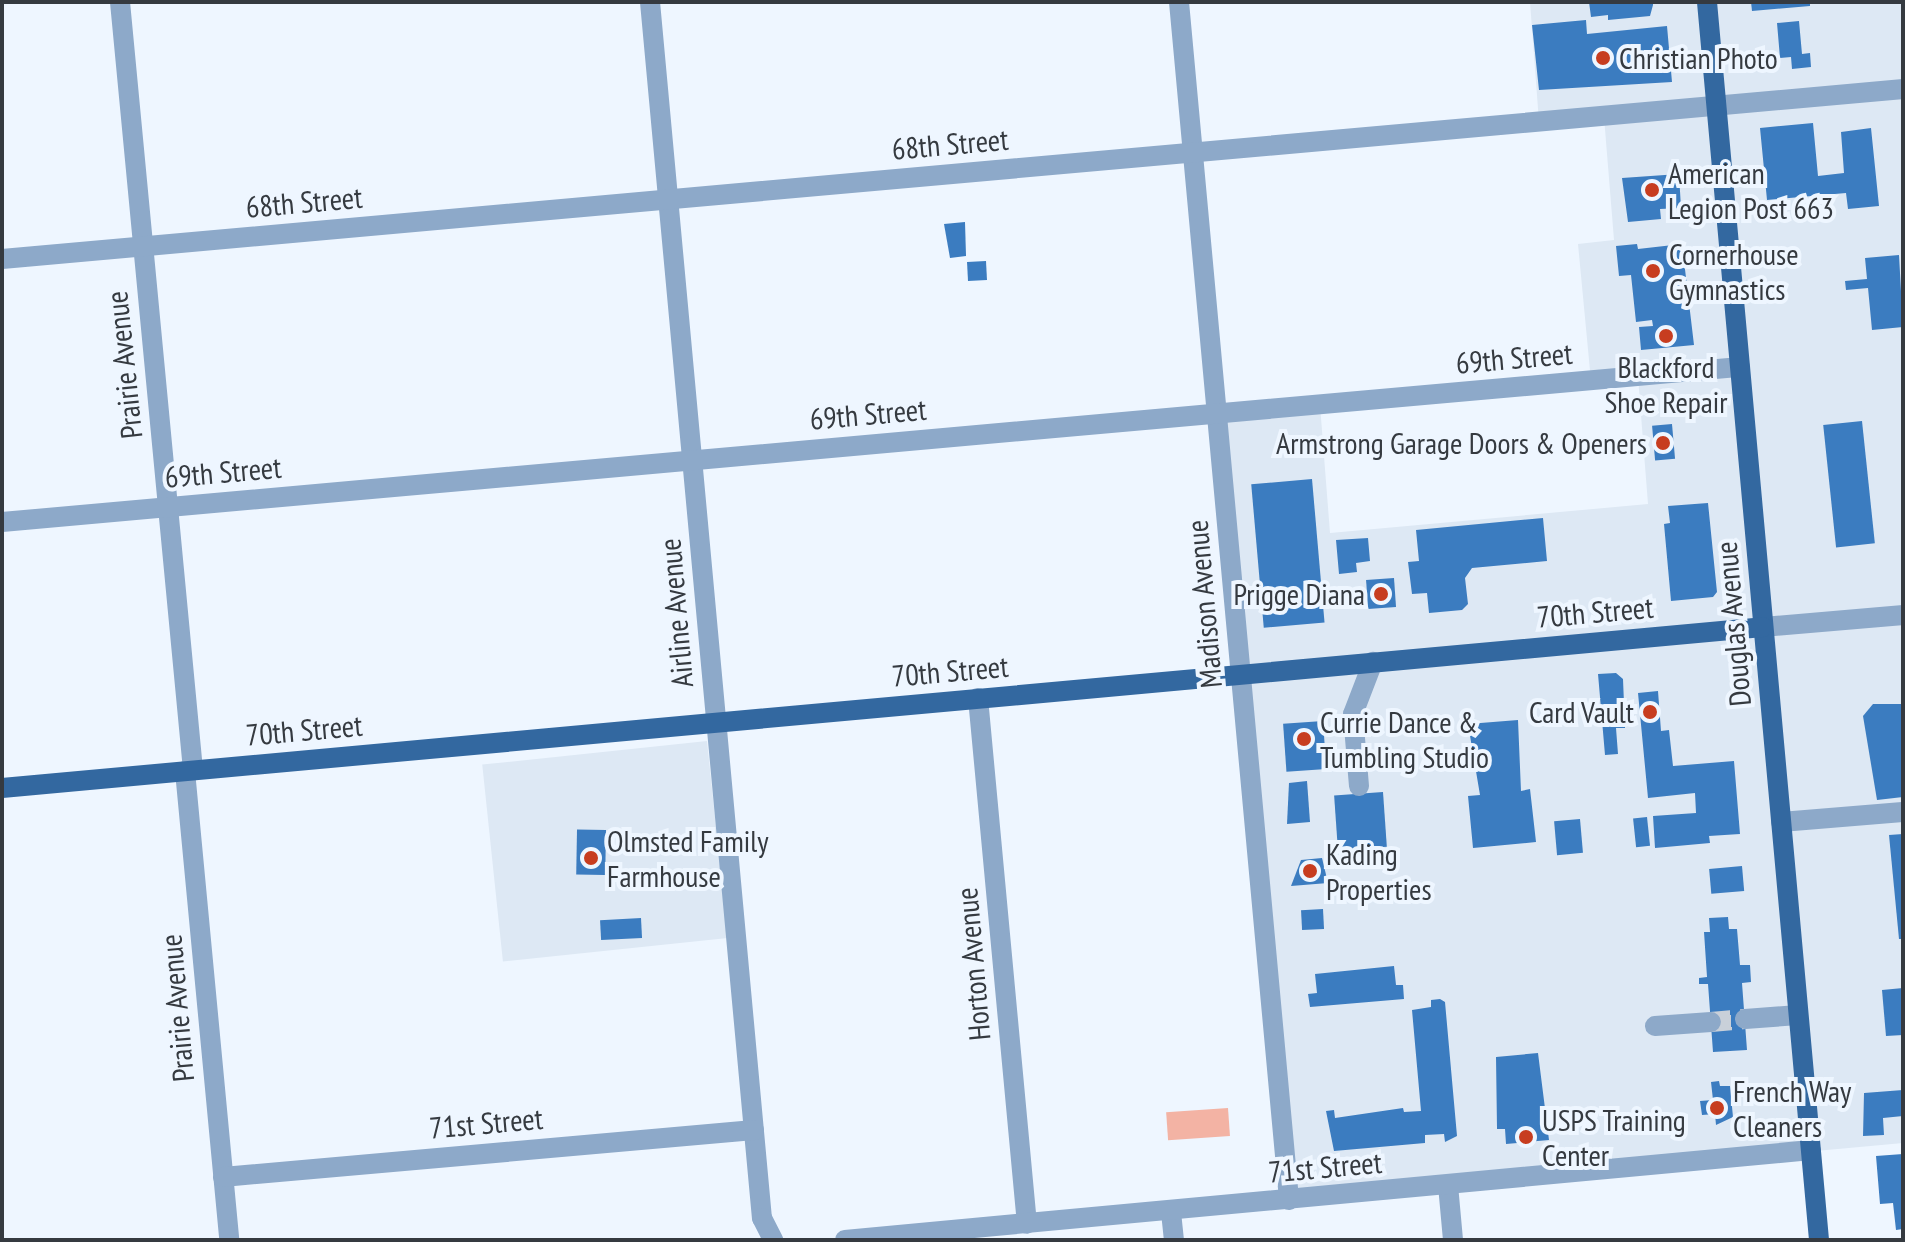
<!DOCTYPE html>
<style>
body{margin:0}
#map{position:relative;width:1905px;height:1242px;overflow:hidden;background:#eef6ff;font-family:"PT Sans Narrow",sans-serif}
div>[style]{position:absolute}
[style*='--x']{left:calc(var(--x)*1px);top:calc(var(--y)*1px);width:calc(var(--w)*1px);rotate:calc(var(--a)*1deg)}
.built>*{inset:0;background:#dde8f4;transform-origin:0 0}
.green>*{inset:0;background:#f3b3a4;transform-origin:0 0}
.building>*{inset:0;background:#3b7cc0;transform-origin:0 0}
.minor-tunnel>*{height:20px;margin-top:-10px;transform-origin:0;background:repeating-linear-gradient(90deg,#c9d0d9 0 20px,transparent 0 30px)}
.minor>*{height:20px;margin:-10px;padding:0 10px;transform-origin:10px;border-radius:10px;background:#8da9c9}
.major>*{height:20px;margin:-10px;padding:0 10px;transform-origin:10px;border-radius:10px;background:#3368a0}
.dots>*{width:22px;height:22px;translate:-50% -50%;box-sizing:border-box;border:4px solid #eef6ff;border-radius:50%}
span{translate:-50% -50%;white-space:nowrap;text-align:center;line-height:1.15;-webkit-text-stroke:8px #eef6ff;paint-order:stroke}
.poi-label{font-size:30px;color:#353a40}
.left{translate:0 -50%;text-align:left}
.right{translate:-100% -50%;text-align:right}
.street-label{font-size:30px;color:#353a40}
.frame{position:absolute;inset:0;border:4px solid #353a40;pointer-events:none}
</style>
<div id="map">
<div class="built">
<div style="clip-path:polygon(1530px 2px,1903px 2px,1903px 1143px,1289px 1200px,1217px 414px,1320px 405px,1330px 533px,1648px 504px,1638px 377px,1591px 381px,1578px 244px,1614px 240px,1604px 117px,1539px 122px)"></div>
<div style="left:707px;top:741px;width:198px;height:226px;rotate:84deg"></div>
</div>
<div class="green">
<div style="left:1228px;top:1108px;width:28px;height:62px;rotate:86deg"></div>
</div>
<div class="building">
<div style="clip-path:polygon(1589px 2px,1653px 2px,1653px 5px,1650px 16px,1608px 20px,1608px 15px,1591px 17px)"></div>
<div style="clip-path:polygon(1751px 2px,1810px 2px,1810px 6px,1752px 11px)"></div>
<div style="clip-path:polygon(1586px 20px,1587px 34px,1667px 26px,1672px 82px,1539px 90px,1532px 25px)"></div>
<div style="clip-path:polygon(1799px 21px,1802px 54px,1810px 53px,1811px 67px,1792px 69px,1791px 57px,1780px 58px,1777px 23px)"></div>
<div style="clip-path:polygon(1813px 123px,1818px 176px,1844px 173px,1841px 132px,1871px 128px,1879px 206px,1848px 209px,1846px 193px,1767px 200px,1760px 128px)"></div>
<div style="clip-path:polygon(1679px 174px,1681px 208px,1660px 209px,1661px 219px,1628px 222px,1622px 178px)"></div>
<div style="clip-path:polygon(965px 222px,966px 256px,950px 258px,944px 224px)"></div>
<div style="clip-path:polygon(1637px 244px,1638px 249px,1682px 244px,1694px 345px,1641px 350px,1639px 327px,1653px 326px,1652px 320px,1636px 322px,1631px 275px,1619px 276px,1616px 246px)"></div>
<div style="clip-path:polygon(1899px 255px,1903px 327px,1872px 330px,1868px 288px,1846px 290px,1845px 281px,1867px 279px,1865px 258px)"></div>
<div style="left:986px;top:261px;width:19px;height:19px;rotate:87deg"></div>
<div style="left:1862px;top:421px;width:123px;height:39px;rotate:84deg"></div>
<div style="left:1672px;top:424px;width:35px;height:20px;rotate:85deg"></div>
<div style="left:1312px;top:479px;width:144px;height:61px;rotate:85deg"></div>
<div style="clip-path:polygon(1708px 503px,1717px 592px,1713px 597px,1671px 601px,1664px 524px,1670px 523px,1668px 506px)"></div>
<div style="clip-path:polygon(1543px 518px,1547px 561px,1472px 568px,1465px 578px,1468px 604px,1462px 610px,1429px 613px,1427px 593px,1412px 594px,1408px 562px,1419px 561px,1416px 530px)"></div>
<div style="clip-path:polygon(1368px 538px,1370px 561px,1356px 563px,1357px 572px,1339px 574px,1336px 540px)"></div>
<div style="left:1394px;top:578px;width:29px;height:28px;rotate:86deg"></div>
<div style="clip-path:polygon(1616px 673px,1623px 679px,1625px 728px,1616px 728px,1618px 754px,1605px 755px,1598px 674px)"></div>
<div style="clip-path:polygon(1658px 691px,1661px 731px,1669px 730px,1673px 766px,1734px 761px,1740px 834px,1709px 836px,1710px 843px,1655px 848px,1653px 816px,1696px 813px,1695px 793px,1648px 798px,1638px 693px)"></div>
<div style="clip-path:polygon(1873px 704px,1903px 704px,1903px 797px,1877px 800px,1863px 716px)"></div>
<div style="clip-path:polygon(1518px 720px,1521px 791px,1530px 789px,1536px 842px,1473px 848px,1468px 796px,1480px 795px,1468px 724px)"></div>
<div style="left:1323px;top:721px;width:48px;height:40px;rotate:86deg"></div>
<div style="clip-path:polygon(1307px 781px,1310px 822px,1287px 824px,1289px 783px)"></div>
<div style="left:1383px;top:792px;width:55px;height:49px;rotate:86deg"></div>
<div style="left:1647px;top:817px;width:29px;height:14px;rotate:84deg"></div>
<div style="left:1580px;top:819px;width:34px;height:26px;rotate:85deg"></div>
<div style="left:606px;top:830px;width:45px;height:29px;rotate:91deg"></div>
<div style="clip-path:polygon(1903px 834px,1903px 939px,1899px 939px,1889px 835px)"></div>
<div style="clip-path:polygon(1322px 858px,1328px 883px,1291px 886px,1301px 860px)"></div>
<div style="left:1742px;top:866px;width:25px;height:33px;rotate:85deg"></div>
<div style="left:1323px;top:909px;width:20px;height:22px;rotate:87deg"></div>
<div style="clip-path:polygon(1728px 917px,1729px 929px,1737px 929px,1740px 965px,1750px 965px,1751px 982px,1742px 983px,1747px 1050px,1713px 1052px,1708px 984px,1699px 984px,1699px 978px,1707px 977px,1704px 932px,1710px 932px,1709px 918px)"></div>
<div style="left:641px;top:918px;width:20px;height:41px;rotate:87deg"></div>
<div style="clip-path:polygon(1394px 966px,1396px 985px,1403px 985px,1404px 999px,1310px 1007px,1308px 994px,1317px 993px,1315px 974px)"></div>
<div style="clip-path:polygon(1903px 988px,1903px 1035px,1886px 1036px,1882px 990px)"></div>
<div style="clip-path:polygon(1440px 999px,1445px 1002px,1457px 1136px,1445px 1142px,1444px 1134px,1425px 1135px,1425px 1143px,1334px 1151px,1326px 1111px,1334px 1110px,1335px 1118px,1403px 1108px,1404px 1112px,1421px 1111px,1412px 1010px,1431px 1007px,1431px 1000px)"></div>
<div style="clip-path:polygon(1538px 1053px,1549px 1140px,1506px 1144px,1505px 1129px,1497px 1129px,1496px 1057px)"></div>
<div style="clip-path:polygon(1719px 1081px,1720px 1086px,1730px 1086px,1733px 1117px,1716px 1125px,1715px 1114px,1702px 1115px,1700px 1101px,1713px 1100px,1711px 1082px)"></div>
<div style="clip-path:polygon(1903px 1090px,1903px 1116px,1883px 1118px,1884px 1135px,1863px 1136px,1864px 1093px)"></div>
<div style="clip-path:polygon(1903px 1154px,1903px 1229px,1896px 1230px,1893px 1203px,1880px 1204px,1876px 1156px)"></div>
</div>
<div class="minor-tunnel">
<div style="--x:1711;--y:1022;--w:34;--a:-5"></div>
</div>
<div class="minor">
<div style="--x:120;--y:2;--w:771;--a:84.57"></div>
<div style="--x:650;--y:2;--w:1221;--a:84.74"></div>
<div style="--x:762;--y:1218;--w:25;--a:63"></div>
<div style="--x:1179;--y:2;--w:1203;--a:84.75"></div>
<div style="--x:2;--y:259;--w:1909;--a:-5.11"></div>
<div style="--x:2;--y:522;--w:1745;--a:-5.1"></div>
<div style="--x:1763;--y:627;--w:141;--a:-4.9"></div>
<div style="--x:978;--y:698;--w:528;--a:84.68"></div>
<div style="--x:185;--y:771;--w:471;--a:84.6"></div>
<div style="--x:1359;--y:786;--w:72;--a:-94.8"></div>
<div style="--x:1353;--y:714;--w:56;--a:-69"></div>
<div style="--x:1781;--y:822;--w:122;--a:-4.7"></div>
<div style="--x:1745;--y:1019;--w:53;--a:-4.3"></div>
<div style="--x:1655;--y:1026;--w:56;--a:-4.1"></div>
<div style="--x:223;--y:1177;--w:533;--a:-5.06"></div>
<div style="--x:1448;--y:1185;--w:55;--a:84.8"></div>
<div style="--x:1171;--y:1212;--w:28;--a:84"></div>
<div style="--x:845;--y:1240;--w:970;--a:-5.32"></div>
</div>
<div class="major">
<div style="--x:1707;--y:2;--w:1243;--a:84.83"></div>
<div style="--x:2;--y:788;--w:1768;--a:-5.22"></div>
</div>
<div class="dots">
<div style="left:1603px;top:58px;background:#c73d20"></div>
<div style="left:1652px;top:190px;background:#c73d20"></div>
<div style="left:1653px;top:271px;background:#c73d20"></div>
<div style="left:1666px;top:336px;background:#c73d20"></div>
<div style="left:1663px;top:443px;background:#c73d20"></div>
<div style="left:1381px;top:594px;background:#c73d20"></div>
<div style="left:1650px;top:712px;background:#c73d20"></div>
<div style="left:1304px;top:739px;background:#c73d20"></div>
<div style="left:591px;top:858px;background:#c73d20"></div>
<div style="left:1310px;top:871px;background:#c73d20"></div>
<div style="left:1717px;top:1108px;background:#c73d20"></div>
<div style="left:1526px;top:1137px;background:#c73d20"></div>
</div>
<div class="poi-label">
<span class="left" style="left:1619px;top:58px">Christian Photo</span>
<span class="left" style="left:1668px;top:190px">American<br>Legion Post 663</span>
<span class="left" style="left:1669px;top:271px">Cornerhouse<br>Gymnastics</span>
<span style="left:1666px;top:384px">Blackford<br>Shoe Repair</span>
<span class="right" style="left:1647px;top:443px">Armstrong Garage Doors &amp; Openers</span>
<span class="right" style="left:1365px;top:594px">Prigge Diana</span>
<span class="right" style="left:1634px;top:712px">Card Vault</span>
<span class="left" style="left:1320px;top:739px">Currie Dance &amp;<br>Tumbling Studio</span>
<span class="left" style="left:607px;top:858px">Olmsted Family<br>Farmhouse</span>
<span class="left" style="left:1326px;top:871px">Kading<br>Properties</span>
<span class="left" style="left:1733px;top:1108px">French Way<br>Cleaners</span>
<span class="left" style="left:1542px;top:1137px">USPS Training<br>Center</span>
</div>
<div class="street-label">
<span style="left:950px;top:144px;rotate:-5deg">68th Street</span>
<span style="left:304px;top:202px;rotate:-5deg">68th Street</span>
<span style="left:1514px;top:358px;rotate:-5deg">69th Street</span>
<span style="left:124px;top:365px;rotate:-96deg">Prairie Avenue</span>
<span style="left:868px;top:414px;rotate:-5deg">69th Street</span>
<span style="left:223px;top:472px;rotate:-5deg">69th Street</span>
<span style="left:1204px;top:604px;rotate:-95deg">Madison Avenue</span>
<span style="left:1595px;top:612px;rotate:-5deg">70th Street</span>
<span style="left:676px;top:613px;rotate:-95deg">Airline Avenue</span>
<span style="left:1733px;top:624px;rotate:-95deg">Douglas Avenue</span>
<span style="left:950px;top:671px;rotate:-5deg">70th Street</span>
<span style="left:304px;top:730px;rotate:-5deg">70th Street</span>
<span style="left:973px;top:964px;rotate:-95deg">Horton Avenue</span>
<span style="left:177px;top:1008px;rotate:-95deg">Prairie Avenue</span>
<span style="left:486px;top:1123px;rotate:-5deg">71st Street</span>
<span style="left:1325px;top:1167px;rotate:-5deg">71st Street</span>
</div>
<div class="frame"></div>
</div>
